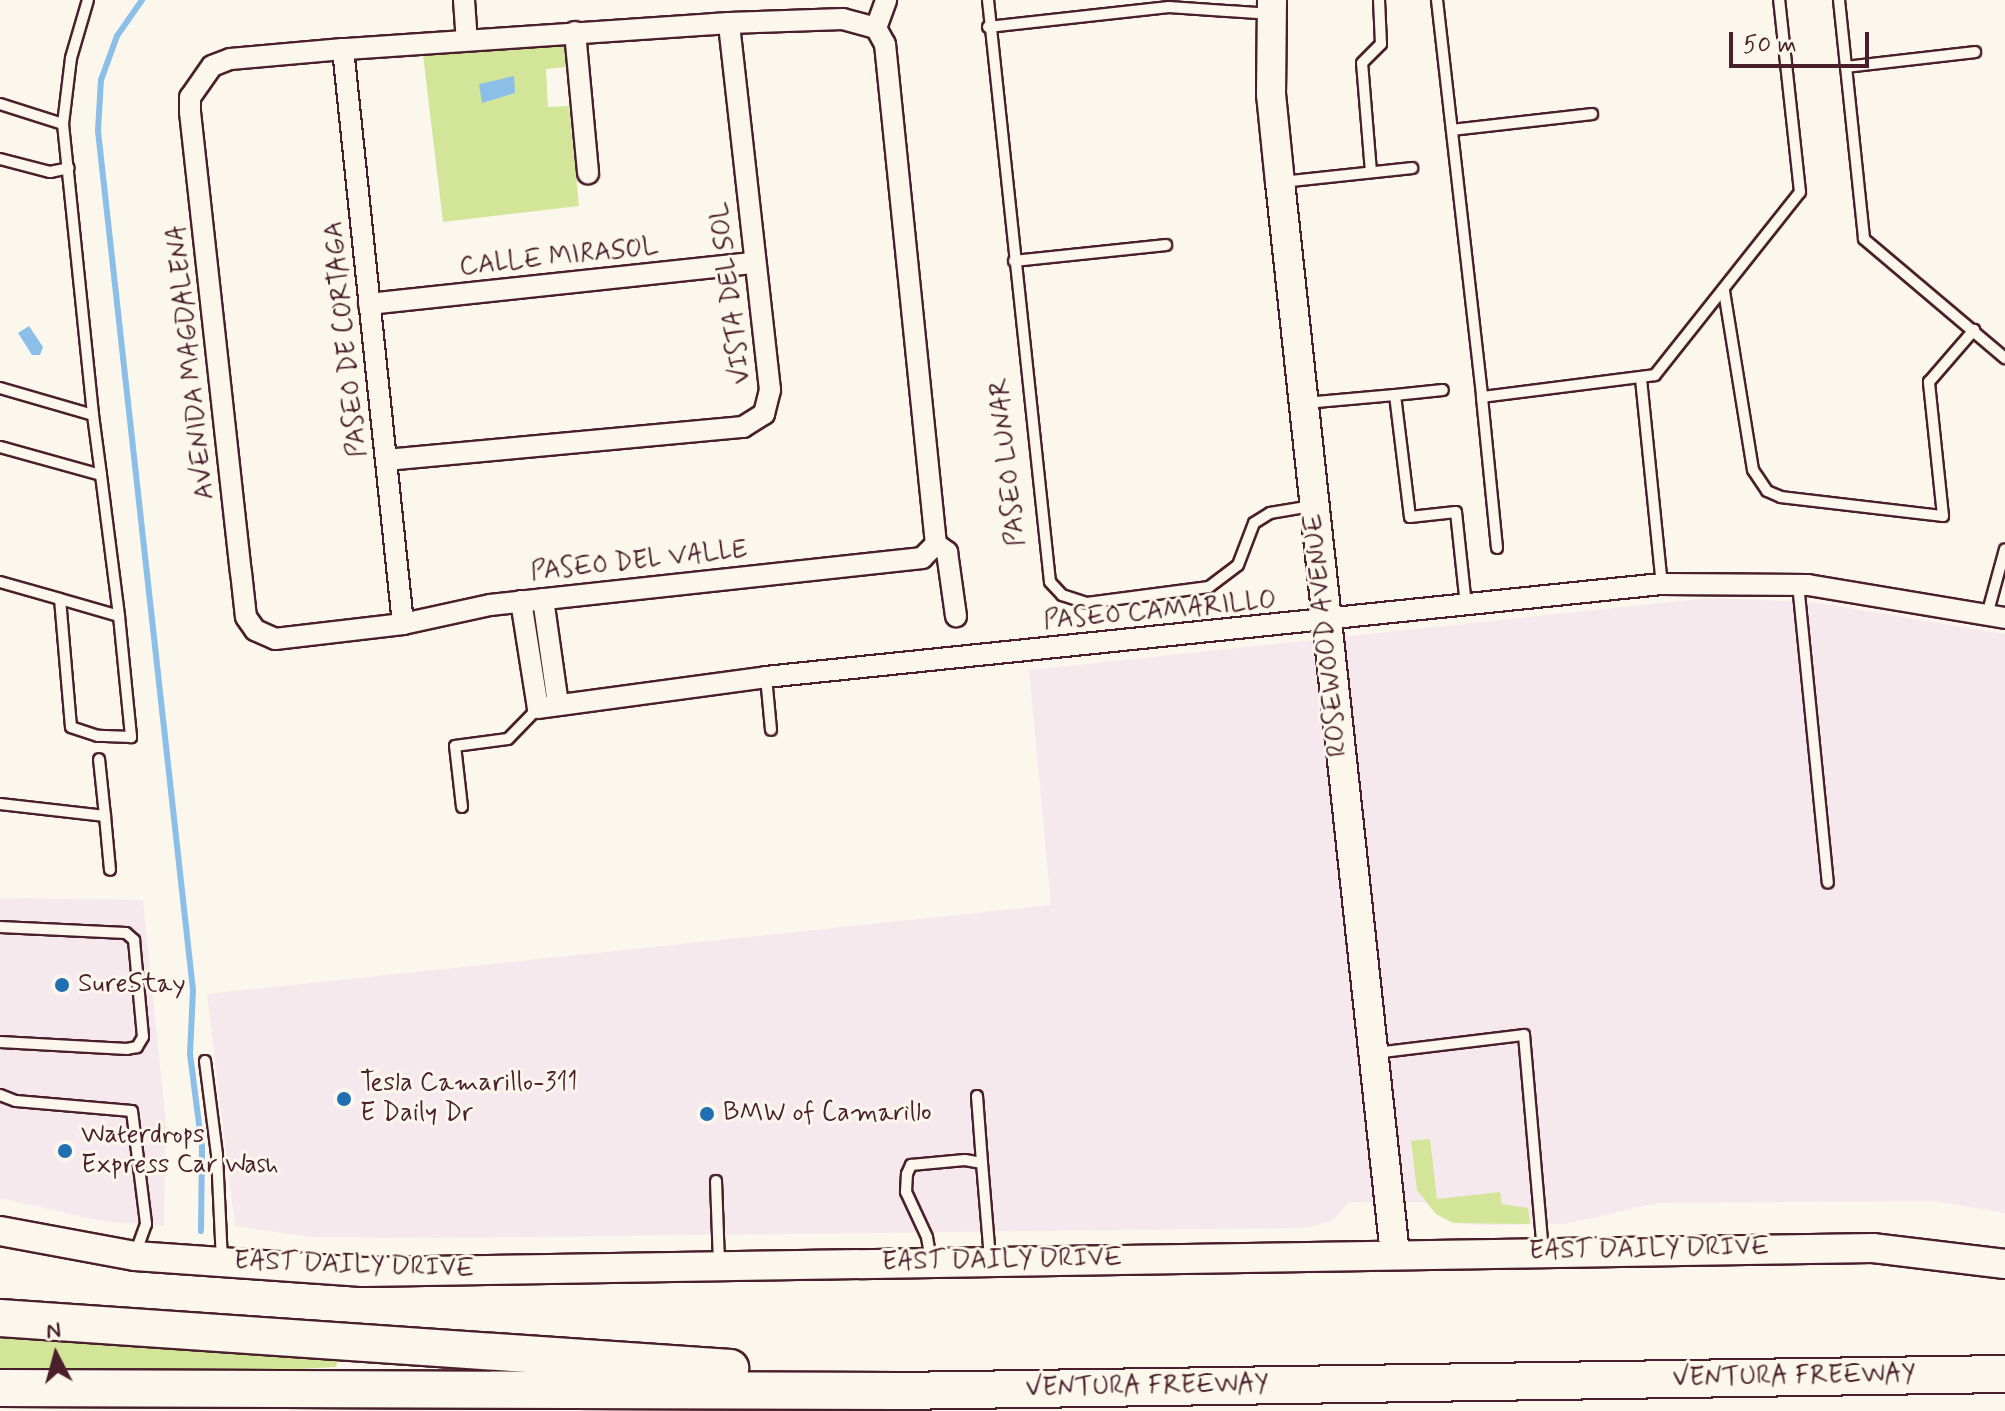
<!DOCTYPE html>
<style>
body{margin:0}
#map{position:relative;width:2005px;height:1411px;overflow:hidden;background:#fbf7ec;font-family:Mynerve,sans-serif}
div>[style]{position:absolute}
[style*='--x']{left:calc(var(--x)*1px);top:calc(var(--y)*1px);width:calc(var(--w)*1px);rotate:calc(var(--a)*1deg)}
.built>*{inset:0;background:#f6e9ee}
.green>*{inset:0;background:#d3e599}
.water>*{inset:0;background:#8cbfe8}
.stream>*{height:6px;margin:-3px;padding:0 3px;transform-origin:3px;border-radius:3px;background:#8cbfe8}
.roads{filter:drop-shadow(2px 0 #4a1f2b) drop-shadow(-2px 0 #4a1f2b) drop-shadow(0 2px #4a1f2b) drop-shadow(0 -2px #4a1f2b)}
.lane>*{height:10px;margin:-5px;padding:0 5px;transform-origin:5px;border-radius:5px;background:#fbf7ec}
.street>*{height:20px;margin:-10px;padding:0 10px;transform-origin:10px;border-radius:10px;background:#fbf7ec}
.secondary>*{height:28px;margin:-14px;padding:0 14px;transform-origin:14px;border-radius:14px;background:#fbf7ec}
.highway>*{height:36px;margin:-18px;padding:0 18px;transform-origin:18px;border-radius:18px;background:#fbf7ec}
.dots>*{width:22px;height:22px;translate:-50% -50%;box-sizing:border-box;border:4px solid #fbf7ec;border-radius:50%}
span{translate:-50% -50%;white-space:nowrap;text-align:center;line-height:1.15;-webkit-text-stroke:6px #fbf7ec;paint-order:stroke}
.street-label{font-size:26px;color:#4a1f2b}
.poi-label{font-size:26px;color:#4a1f2b}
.left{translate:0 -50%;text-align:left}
.north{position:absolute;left:16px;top:1315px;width:80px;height:80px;-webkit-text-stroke:6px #fbf7ec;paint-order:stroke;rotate:354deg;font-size:22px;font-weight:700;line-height:32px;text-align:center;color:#4a1f2b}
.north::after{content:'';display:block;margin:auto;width:28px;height:36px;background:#4a1f2b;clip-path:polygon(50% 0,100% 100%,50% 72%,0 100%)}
.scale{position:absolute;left:1729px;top:32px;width:140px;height:36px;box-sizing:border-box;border:4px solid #4a1f2b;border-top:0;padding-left:10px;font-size:24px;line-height:28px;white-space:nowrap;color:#4a1f2b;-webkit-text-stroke:6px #fbf7ec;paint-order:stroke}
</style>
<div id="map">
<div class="built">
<div style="clip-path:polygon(1707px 598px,1813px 602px,2005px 634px,2005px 1213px,1932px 1201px,1658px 1203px,1565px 1224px,1480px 1225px,1453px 1223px,1424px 1202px,1349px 1202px,1332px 1221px,1304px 1228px,439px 1238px,309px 1237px,235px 1226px,207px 994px,1051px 905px,1029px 670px)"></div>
<div style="clip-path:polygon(0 898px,143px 900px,166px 1123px,164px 1226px,101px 1221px,0 1198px)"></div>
</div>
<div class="green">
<div style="clip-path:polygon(564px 46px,566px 67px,546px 69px,548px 107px,569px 106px,579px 206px,443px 222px,423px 55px)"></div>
<div style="clip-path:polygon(1430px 1139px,1437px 1199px,1500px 1192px,1502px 1204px,1528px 1208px,1530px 1224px,1453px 1223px,1436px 1214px,1417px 1190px,1411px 1141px)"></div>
<div style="clip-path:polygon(0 1328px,340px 1352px,336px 1367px,282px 1370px,0 1368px)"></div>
</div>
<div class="water">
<div style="clip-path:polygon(514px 76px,515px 93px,482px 103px,479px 84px)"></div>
<div style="clip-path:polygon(29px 326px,43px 347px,40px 355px,32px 355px,18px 333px)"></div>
</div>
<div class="stream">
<div style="--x:142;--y:0;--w:44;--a:124.8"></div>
<div style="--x:117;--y:36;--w:47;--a:110"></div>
<div style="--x:101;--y:80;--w:51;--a:93.4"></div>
<div style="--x:98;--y:131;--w:864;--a:83.69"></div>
<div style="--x:193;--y:990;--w:64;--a:92.7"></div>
<div style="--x:190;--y:1054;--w:95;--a:82.7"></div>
<div style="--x:202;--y:1148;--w:83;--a:90.7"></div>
</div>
<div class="roads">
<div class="lane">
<div style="--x:988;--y:0;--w:585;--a:83.92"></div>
<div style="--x:1050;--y:582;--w:18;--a:47"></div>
<div style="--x:1062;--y:595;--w:26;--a:18"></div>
<div style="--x:1087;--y:603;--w:123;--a:-7.5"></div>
<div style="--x:1209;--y:587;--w:36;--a:-37"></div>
<div style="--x:1238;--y:565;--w:45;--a:-69.1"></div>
<div style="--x:1254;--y:523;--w:19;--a:-32"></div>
<div style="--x:1270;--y:513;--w:43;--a:-9.5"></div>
<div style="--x:1437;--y:0;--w:400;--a:83.5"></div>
<div style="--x:1839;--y:0;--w:240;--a:84"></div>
<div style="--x:1864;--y:239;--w:185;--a:40.2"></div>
<div style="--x:988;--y:27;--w:182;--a:-6.3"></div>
<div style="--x:1169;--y:7;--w:103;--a:3.9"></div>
<div style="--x:1846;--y:67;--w:130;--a:-6.6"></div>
<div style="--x:0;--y:104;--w:66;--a:17.6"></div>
<div style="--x:63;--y:124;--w:293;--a:84.1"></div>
<div style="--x:63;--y:124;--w:66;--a:-83.1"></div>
<div style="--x:71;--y:58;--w:60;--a:-73.7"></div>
<div style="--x:1452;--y:130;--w:141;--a:-6.5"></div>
<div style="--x:0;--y:159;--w:52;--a:14.6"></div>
<div style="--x:50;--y:172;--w:19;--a:-12"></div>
<div style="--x:1371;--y:172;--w:109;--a:-94.7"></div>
<div style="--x:1362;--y:63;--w:27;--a:-45"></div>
<div style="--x:1381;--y:44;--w:44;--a:-92.6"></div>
<div style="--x:1282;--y:182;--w:131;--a:-6.1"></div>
<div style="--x:1014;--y:261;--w:153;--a:-6"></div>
<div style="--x:1724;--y:291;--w:181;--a:80.8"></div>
<div style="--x:1753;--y:470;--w:25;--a:56"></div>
<div style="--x:1767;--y:491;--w:15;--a:23"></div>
<div style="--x:1781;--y:497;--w:163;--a:6.7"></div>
<div style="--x:1943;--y:516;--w:135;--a:-96"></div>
<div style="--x:1929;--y:382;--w:69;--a:-49.1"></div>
<div style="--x:1641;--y:379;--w:206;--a:84.2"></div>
<div style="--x:0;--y:388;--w:97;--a:16.2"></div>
<div style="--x:93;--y:415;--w:61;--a:82.4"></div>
<div style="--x:101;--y:475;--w:105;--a:-164.5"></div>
<div style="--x:1395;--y:395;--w:48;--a:-5.9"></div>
<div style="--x:1305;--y:403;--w:90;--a:-5.1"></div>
<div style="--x:1395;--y:395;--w:123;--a:83"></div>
<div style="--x:1410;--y:517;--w:46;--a:-6.2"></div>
<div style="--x:1456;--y:512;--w:95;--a:83.9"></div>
<div style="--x:101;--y:475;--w:142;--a:82.7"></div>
<div style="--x:1497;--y:548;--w:152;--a:-95.7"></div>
<div style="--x:1482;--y:397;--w:174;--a:-7.2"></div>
<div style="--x:1655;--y:375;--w:233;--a:-51.6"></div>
<div style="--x:1800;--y:192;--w:193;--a:-96.2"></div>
<div style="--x:0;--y:582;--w:62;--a:15.8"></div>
<div style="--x:60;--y:599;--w:61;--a:16.1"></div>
<div style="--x:119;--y:616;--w:122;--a:84.3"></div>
<div style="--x:131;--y:737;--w:33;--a:-178"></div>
<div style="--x:98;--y:736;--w:28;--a:-162"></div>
<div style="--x:71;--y:727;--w:128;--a:-94.9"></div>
<div style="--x:1798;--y:584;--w:300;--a:84.3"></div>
<div style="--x:1987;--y:615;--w:68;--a:-74.7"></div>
<div style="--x:766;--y:677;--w:53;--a:84.6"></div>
<div style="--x:0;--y:804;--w:106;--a:6.5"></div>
<div style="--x:105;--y:816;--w:57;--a:-96"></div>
<div style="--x:462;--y:807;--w:61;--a:-96.5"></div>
<div style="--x:455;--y:746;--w:53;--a:-7.5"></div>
<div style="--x:508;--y:739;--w:43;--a:-45.9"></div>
<div style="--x:105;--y:816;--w:54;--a:84.7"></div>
<div style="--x:0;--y:927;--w:126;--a:2.7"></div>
<div style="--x:126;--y:933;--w:11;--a:41"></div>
<div style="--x:134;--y:940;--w:97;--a:84.7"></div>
<div style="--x:143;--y:1037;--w:12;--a:121"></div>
<div style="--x:137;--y:1047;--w:10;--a:169"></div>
<div style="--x:127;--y:1049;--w:127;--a:-176.8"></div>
<div style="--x:1375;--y:1053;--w:150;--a:-6.9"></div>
<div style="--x:1524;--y:1035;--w:217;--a:85"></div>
<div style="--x:205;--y:1061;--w:95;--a:82.7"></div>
<div style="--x:217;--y:1155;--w:107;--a:87.3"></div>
<div style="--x:0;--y:1095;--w:17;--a:21"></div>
<div style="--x:16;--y:1101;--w:116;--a:4.9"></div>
<div style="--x:132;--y:1111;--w:114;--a:82.9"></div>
<div style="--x:146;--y:1224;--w:33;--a:110"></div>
<div style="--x:977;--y:1096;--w:67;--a:85.7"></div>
<div style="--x:716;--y:1181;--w:82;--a:87.9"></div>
<div style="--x:931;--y:1260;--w:23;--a:-100"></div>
<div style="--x:927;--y:1237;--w:50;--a:-115"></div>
<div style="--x:906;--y:1192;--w:18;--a:-87"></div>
<div style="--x:907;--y:1174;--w:10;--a:-66"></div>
<div style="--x:911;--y:1165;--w:54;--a:-5.3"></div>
<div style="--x:965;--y:1160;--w:17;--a:10"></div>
<div style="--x:982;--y:1163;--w:96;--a:85.2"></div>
</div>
<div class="street">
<div style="--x:464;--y:0;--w:39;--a:86"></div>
<div style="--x:876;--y:28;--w:34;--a:-165"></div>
<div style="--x:843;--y:19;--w:114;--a:178"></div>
<div style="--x:729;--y:23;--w:387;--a:176.1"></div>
<div style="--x:343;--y:49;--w:113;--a:174.9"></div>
<div style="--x:230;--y:59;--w:19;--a:159"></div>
<div style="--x:212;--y:66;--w:38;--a:125"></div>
<div style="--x:190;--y:97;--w:15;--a:90"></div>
<div style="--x:190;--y:112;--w:463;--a:83.7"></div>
<div style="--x:241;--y:572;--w:45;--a:83.7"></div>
<div style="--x:246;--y:617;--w:16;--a:55"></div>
<div style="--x:255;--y:630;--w:22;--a:24"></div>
<div style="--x:275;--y:639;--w:129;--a:-6.7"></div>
<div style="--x:403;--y:624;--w:89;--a:-12.3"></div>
<div style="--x:490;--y:605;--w:435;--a:-6.2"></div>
<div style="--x:922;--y:558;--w:20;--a:-45"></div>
<div style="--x:876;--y:28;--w:18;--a:61"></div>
<div style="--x:885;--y:44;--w:503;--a:84.18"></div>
<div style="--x:876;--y:28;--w:30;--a:-70"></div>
<div style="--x:575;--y:32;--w:142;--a:84.7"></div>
<div style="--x:343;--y:49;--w:578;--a:84.04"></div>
<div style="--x:369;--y:304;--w:387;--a:-6.1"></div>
<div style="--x:386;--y:460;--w:359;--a:-5.3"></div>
<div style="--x:743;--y:427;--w:25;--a:-32"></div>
<div style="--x:764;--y:414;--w:25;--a:-76"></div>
<div style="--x:770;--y:390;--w:369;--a:-96.4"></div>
<div style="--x:936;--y:544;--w:14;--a:36"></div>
<div style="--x:947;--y:552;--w:65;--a:82"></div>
<div style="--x:543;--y:599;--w:107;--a:81.9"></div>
<div style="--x:521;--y:601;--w:108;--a:81"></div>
<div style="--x:538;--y:708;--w:230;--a:-7.7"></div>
<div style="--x:766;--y:677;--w:901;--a:-5.93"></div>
<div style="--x:1662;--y:584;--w:146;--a:0.4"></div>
<div style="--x:1808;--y:585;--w:200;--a:9.5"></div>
</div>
<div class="secondary">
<div style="--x:1272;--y:0;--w:94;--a:90.6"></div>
<div style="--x:1271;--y:94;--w:88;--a:84.2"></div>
<div style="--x:1280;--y:182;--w:1078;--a:83.88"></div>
<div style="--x:0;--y:1231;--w:137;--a:10.5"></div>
<div style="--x:135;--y:1256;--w:229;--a:4"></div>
<div style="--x:363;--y:1272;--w:1510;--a:-0.91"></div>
<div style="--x:1873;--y:1248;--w:133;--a:6.9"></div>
</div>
<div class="highway">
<div style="--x:0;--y:1318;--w:732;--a:3.92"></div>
<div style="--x:0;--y:1388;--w:898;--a:0.19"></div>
<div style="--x:898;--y:1391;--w:1107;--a:-0.88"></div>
</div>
</div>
<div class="dots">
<div style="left:62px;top:985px;background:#1f6fb2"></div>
<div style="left:344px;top:1099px;background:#1f6fb2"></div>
<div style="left:707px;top:1114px;background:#1f6fb2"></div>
<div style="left:65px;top:1151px;background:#1f6fb2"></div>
</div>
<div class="street-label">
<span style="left:559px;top:258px;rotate:-6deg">CALLE MIRASOL</span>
<span style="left:732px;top:293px;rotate:-97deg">VISTA DEL SOL</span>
<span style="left:347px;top:339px;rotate:-96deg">PASEO DE CORTAGA</span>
<span style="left:192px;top:362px;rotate:-96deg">AVENIDA MAGDALENA</span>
<span style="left:1009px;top:462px;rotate:-96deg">PASEO LUNAR</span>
<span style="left:639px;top:562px;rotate:-6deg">PASEO DEL VALLE</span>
<span style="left:1160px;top:612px;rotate:-5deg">PASEO CAMARILLO</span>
<span style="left:1327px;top:635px;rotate:-96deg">ROSEWOOD AVENUE</span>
<span style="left:1649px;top:1250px;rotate:-1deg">EAST DAILY DRIVE</span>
<span style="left:1002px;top:1261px;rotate:-1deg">EAST DAILY DRIVE</span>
<span style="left:354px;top:1266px;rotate:2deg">EAST DAILY DRIVE</span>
<span style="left:1794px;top:1377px;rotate:-1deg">VENTURA FREEWAY</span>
<span style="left:1147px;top:1387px;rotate:-1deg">VENTURA FREEWAY</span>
</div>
<div class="poi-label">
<span class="left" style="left:78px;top:985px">SureStay</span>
<span class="left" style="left:360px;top:1099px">Tesla Camarillo-311<br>E Daily Dr</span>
<span class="left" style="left:723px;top:1114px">BMW of Camarillo</span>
<span class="left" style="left:81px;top:1151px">Waterdrops<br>Express Car Wash</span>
</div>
<div class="north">N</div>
<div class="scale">50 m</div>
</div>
